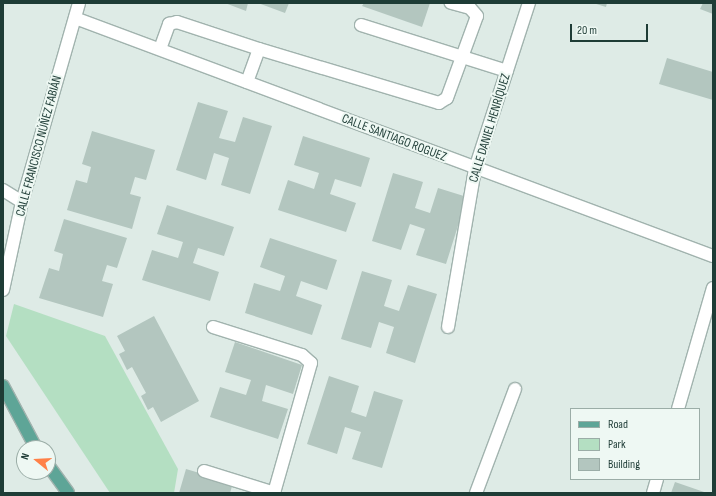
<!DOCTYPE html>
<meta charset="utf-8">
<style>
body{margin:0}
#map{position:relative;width:716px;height:496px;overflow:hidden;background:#deebe6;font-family:"Sofia Sans Condensed",sans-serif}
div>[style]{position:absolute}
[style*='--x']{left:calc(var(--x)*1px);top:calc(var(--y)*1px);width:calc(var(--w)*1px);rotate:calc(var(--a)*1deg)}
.green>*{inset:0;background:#b4dfc2}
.building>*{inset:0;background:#b3c6bf}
.roads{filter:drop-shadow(1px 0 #a1b3ae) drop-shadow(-1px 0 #a1b3ae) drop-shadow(0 1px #a1b3ae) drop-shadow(0 -1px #a1b3ae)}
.minor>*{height:12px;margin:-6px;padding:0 6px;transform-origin:6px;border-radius:6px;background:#fff}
.major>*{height:12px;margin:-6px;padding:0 6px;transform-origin:6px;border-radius:6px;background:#5ea597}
span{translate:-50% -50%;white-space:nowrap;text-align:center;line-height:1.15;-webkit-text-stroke:4px #eef8f3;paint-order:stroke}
.street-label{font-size:13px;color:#1e3c36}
.frame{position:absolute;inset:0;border:4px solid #1e3c36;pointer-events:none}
.legend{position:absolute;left:570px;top:408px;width:130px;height:72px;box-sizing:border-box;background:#eef8f3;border:1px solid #9bada7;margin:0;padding:5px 7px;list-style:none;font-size:12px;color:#1e3c36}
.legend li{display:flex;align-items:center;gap:8px;height:20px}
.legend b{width:20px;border:1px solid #9bada7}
.north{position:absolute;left:16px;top:440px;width:40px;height:40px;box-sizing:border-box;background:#eef8f3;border:1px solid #9bada7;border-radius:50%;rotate:288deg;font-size:11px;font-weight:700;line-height:16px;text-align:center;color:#1e3c36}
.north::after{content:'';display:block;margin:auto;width:14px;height:18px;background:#ff8148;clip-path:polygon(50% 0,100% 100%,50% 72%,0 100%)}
.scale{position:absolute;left:570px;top:24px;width:78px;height:18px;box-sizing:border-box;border:2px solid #1e3c36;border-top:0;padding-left:5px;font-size:12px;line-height:14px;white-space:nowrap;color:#1e3c36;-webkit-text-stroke:3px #eef8f3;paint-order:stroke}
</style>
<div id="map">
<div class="green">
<div style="clip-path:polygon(14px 304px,105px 336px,178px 469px,174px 493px,110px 493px,6px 336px)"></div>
</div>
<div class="building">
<div style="clip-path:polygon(225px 3px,248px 3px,246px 11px)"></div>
<div style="clip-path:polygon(258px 3px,289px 3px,285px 13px)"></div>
<div style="clip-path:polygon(364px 3px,430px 3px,422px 27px,362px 6px)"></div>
<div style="clip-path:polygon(593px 3px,607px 3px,606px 7px)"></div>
<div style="clip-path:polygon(703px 3px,713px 3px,713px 14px,700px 9px)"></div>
<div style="clip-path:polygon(667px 58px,713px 72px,713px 100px,659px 84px)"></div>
<div style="clip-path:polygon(198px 102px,228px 111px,219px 138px,235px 142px,243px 117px,272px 126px,250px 194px,221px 185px,229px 158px,214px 153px,206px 180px,176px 170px)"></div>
<div style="clip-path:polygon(92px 131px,155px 150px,146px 180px,135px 177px,130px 194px,141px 197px,132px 229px,67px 210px,76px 180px,87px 183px,91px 167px,82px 164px)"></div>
<div style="clip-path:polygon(303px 136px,370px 158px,361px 187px,335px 179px,330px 194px,356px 203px,346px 232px,278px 210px,288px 180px,314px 189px,319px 173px,294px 165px)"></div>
<div style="clip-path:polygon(393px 173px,423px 182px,415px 208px,430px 213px,438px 188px,467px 197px,446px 264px,416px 255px,425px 229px,410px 224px,401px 250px,372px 241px)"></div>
<div style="clip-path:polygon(167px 205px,234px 227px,224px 256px,198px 248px,193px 263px,219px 272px,210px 301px,142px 280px,152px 250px,178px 258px,183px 242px,157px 234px)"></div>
<div style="clip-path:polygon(64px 219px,127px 238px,117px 268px,107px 265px,102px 281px,113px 284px,103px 317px,39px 298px,49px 268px,59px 271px,63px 254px,54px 251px)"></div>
<div style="clip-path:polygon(270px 238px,337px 260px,327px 290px,301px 281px,296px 296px,322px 305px,312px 335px,245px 313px,254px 283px,280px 291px,285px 276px,260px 267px)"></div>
<div style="clip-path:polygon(362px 271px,392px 280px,384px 306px,399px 311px,408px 285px,437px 294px,415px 363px,386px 353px,394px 327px,379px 322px,371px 348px,341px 339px)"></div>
<div style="clip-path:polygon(154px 316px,199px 401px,161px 422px,153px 407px,148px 410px,141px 396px,146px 393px,132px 367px,127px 370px,119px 354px,125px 351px,117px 336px)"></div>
<div style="clip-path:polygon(235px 342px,302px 365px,293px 394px,266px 385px,262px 401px,288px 409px,278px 439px,210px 417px,220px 387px,246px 395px,251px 380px,225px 372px)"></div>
<div style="clip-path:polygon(329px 376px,359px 386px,351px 412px,366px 417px,374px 391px,403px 400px,382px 468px,352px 459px,361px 432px,345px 427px,337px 454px,307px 444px)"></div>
<div style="clip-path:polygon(186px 469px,233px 483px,230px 493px,179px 493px)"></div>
<div style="clip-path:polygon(675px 482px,707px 493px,671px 493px)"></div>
</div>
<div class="roads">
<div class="minor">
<div style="--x:75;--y:18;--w:681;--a:20.46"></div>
<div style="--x:361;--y:25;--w:153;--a:17.5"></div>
<div style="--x:160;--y:49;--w:27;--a:-70"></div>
<div style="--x:169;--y:24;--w:8;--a:-14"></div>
<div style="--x:177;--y:22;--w:86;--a:18.2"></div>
<div style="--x:247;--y:82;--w:35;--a:-70"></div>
<div style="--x:259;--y:49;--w:188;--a:16.7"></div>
<div style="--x:439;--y:103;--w:9;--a:-32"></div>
<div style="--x:447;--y:98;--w:87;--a:-69.9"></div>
<div style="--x:477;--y:16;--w:11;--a:-131"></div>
<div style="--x:470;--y:8;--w:20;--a:-165"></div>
<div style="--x:3;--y:190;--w:22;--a:32"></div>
<div style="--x:3;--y:290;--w:90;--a:-77.8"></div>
<div style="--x:22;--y:202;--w:207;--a:-74"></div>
<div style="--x:213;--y:327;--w:93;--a:17.5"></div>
<div style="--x:302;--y:355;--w:12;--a:42"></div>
<div style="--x:311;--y:363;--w:135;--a:105.9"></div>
<div style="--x:448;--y:327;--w:160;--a:-80.3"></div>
<div style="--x:475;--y:169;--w:175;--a:-72"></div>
<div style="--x:678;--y:409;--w:126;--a:-73.9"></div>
<div style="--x:204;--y:471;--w:74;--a:17.2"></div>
<div style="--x:476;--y:493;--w:111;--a:-69.4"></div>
<div style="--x:653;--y:493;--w:15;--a:-74"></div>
</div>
<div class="major">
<div style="--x:3;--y:386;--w:70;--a:62"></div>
<div style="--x:48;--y:465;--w:34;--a:54"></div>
</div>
</div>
<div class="street-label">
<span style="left:490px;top:128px;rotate:-73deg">CALLE DANIEL HENRÍQUEZ</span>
<span style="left:394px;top:138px;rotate:21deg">CALLE SANTIAGO ROGUEZ</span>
<span style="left:39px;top:146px;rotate:-75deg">CALLE FRANCISCO NÚÑEZ FABIÁN</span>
</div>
<div class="frame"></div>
<ul class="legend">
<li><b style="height:5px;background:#5ea597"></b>Road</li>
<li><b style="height:11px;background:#b4dfc2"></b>Park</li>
<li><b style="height:11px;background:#b3c6bf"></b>Building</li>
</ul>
<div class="north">N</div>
<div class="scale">20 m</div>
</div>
